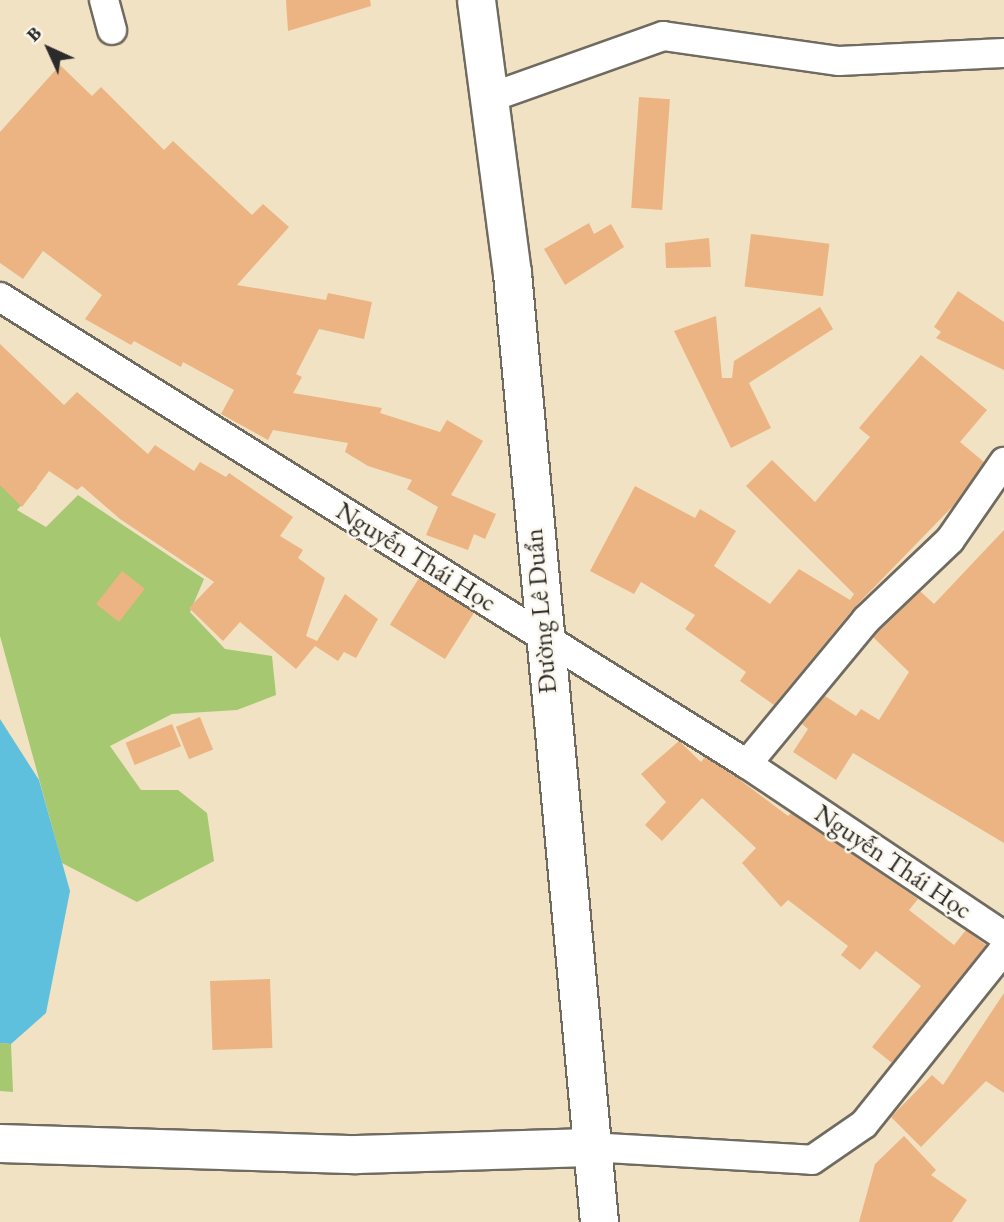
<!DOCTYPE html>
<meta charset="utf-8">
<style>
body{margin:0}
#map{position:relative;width:1004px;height:1222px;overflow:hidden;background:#f1e2c3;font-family:"EB Garamond",serif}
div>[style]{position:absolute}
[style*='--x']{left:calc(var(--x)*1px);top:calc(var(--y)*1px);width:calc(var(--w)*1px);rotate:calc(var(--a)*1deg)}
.green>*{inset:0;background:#a6c871}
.water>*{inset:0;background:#5ec0dc}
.building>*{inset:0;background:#ecb483;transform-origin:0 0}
.roads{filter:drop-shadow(2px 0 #706b60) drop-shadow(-2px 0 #706b60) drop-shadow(0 2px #706b60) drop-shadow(0 -2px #706b60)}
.minor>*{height:28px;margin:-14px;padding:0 14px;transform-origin:14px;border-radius:14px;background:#fff}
.tertiary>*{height:37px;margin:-18.5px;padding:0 18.5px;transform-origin:18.5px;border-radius:18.5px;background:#fff}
span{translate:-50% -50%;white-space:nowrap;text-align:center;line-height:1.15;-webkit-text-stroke:5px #fbf7ec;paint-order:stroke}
.street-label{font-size:26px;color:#2b2b2b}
.north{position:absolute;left:14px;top:14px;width:70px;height:70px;-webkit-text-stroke:5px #fbf7ec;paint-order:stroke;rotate:315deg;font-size:19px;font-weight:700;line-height:28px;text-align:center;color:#2b2b2b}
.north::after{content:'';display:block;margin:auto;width:24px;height:32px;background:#2b2b2b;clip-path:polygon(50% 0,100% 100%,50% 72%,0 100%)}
</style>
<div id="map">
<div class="green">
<div style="clip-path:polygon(4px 467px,37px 488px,17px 510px,46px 527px,78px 495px,204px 579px,190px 612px,225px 649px,272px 656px,276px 695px,237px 710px,172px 714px,110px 746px,141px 790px,178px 790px,207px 813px,214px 861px,137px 902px,62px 863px,0 636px,0 472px)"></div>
<div style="clip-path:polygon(0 1043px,11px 1044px,13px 1092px,0 1091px)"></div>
</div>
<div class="water">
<div style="clip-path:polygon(0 719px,39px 780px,70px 891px,46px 1013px,11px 1044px,0 1043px)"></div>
</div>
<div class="building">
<div style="clip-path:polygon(286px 0,370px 0,371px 6px,288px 31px)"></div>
<div style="clip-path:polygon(60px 65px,92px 96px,101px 87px,164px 150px,173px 141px,252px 215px,263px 204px,289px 227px,237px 285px,326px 300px,328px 293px,372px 302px,364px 339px,319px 329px,296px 374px,302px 377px,293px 393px,382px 408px,380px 413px,440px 432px,447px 420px,483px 441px,451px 495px,496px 514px,485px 539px,474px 534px,468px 550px,426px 535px,438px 507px,407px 489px,412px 480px,368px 466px,345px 452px,348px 443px,273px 430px,268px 440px,221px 414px,234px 390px,183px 362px,181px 367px,134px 341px,131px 345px,85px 319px,102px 295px,43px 251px,23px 279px,0 263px,0 132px)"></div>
<div style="left:639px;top:97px;width:31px;height:111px;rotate:4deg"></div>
<div style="clip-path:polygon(589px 223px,594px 234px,611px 224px,624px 247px,565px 285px,544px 249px)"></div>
<div style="left:751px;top:234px;width:79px;height:53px;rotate:7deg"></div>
<div style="clip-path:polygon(709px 238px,711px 267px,666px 268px,665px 243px)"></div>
<div style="clip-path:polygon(958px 291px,1004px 322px,1004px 370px,936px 338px,941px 332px,934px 327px)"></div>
<div style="clip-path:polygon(820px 307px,833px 329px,749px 383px,771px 428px,731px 448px,674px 331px,716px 316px,722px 378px,732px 378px,734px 361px)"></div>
<div style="clip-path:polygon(0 344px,64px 405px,77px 392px,148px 454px,155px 445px,194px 471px,200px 462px,226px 477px,229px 473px,293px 517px,280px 536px,303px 550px,298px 558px,325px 578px,306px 636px,317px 641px,345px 594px,378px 619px,356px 658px,344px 652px,338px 661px,315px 646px,296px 669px,240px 622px,223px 641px,189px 608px,214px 582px,120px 519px,82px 486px,77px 490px,49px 471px,22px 507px,0 485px)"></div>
<div style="clip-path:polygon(921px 355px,987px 410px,960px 442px,984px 462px,953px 506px,853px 609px,774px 705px,740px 681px,746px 672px,685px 629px,695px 615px,641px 582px,634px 594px,590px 571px,635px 486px,695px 518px,700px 509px,736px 531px,714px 566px,770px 604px,799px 569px,850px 600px,854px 594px,746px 486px,772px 460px,815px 502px,870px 437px,859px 428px)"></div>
<div style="clip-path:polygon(1004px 530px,1004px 843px,853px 753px,836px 780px,793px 752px,808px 729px,802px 724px,825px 696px,856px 716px,861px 709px,879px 720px,909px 672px,873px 637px,920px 591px,934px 604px)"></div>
<div style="left:122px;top:571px;width:29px;height:42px;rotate:38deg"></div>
<div style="left:419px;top:578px;width:65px;height:55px;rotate:32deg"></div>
<div style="left:200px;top:717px;width:35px;height:26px;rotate:68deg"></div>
<div style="left:172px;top:724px;width:24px;height:50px;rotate:68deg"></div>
<div style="clip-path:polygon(679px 741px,701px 762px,705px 757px,736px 777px,788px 816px,791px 813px,918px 899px,909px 910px,954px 945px,966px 930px,986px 945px,892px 1063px,872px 1047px,921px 986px,876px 951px,860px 970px,841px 955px,848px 946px,788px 900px,781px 907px,742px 863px,756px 848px,702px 798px,662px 841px,645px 825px,666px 802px,641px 774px)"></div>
<div style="left:270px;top:979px;width:69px;height:60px;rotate:88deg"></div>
<div style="clip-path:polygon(1004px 993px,1004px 1093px,986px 1081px,921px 1147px,891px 1117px,932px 1075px,943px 1085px)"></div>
<div style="clip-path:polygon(904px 1136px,936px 1170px,931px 1175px,967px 1200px,952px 1222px,859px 1222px,875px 1164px)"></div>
</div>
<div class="roads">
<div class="minor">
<div style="--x:104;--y:0;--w:31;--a:75"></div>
<div style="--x:489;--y:98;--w:185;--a:-19.6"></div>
<div style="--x:663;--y:36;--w:178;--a:8.1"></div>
<div style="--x:839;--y:61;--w:165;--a:-2.8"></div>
<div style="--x:0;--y:297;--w:881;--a:32.01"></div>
<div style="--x:747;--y:764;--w:309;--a:33.8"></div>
<div style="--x:747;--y:764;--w:187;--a:-50.4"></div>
<div style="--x:866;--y:620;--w:116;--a:-43.6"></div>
<div style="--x:950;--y:540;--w:95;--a:-55.3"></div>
<div style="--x:589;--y:1147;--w:223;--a:3.3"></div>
<div style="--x:812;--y:1160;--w:63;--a:-34.7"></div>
<div style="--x:864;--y:1124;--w:224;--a:-51.3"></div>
</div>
<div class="tertiary">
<div style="--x:476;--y:0;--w:275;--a:82.5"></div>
<div style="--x:512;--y:273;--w:953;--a:84.76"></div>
<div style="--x:0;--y:1143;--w:356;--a:1.8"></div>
<div style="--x:356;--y:1154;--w:233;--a:-1.7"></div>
</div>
</div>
<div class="street-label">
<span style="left:416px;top:557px;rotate:32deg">Nguyễn Thái Học</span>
<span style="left:541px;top:611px;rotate:-95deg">Đường Lê Duẩn</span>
<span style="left:893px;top:862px;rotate:34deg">Nguyễn Thái Học</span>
</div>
<div class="north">B</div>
</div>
